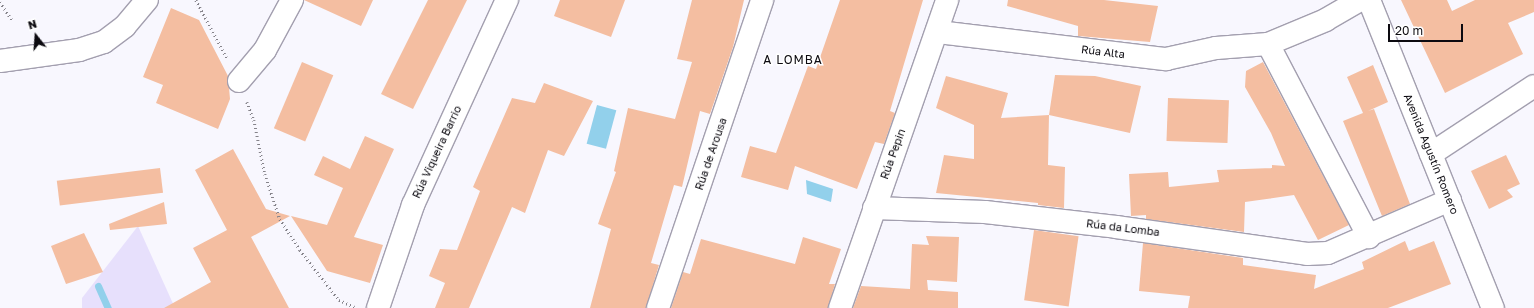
<!DOCTYPE html>
<meta charset="utf-8">
<style>
body{margin:0}
#map{position:relative;width:1534px;height:308px;overflow:hidden;background:#f8f7fe;font-family:"Golos Text",sans-serif}
div>[style]{position:absolute}
[style*='--x']{left:calc(var(--x)*1px);top:calc(var(--y)*1px);width:calc(var(--w)*1px);rotate:calc(var(--a)*1deg)}
.green>*{inset:0;background:#e7e0fc}
.water>*{inset:0;background:#92d0eb;transform-origin:0 0}
.stream>*{height:7px;margin:-3.5px;padding:0 3.5px;transform-origin:3.5px;border-radius:3.5px;background:#92d0eb}
.building>*{inset:0;background:#f4bea1;transform-origin:0 0}
.path>*{height:2.5px;margin-top:-1.25px;transform-origin:0;background:repeating-linear-gradient(90deg,#85838a 0 1px,transparent 0 4px)}
.roads{filter:drop-shadow(1px 0 #a39faf) drop-shadow(-1px 0 #a39faf) drop-shadow(0 1px #a39faf) drop-shadow(0 -1px #a39faf)}
.minor>*{height:22px;margin:-11px;padding:0 11px;transform-origin:11px;border-radius:11px;background:#fff}
.tertiary>*{height:22px;margin:-11px;padding:0 11px;transform-origin:11px;border-radius:11px;background:#fff}
span{translate:-50% -50%;white-space:nowrap;text-align:center;line-height:1.15;-webkit-text-stroke:3px #fff;paint-order:stroke}
.street-label{font-size:11px;color:#0c0a10}
.neighbourhood-label{font-size:12px;color:#0c0a10;letter-spacing:1px}
.north{position:absolute;left:16px;top:16px;width:40px;height:40px;-webkit-text-stroke:3px #fff;paint-order:stroke;rotate:343deg;font-size:11px;font-weight:700;line-height:16px;text-align:center;color:#0c0a10}
.north::after{content:'';display:block;margin:auto;width:14px;height:18px;background:#0c0a10;clip-path:polygon(50% 0,100% 100%,50% 72%,0 100%)}
.scale{position:absolute;left:1388px;top:24px;width:75px;height:18px;box-sizing:border-box;border:2px solid #0c0a10;border-top:0;padding-left:5px;font-size:12px;line-height:14px;white-space:nowrap;color:#0c0a10;-webkit-text-stroke:3px #fff;paint-order:stroke}
</style>
<div id="map">
<div class="green">
<div style="clip-path:polygon(138px 226px,175px 308px,82px 308px,82px 298px)"></div>
</div>
<div class="water">
<div style="left:597px;top:105px;width:20px;height:40px;rotate:15deg"></div>
<div style="clip-path:polygon(806px 180px,833px 189px,831px 202px,807px 194px)"></div>
</div>
<div class="stream">
<div style="--x:98;--y:286;--w:24;--a:66"></div>
</div>
<div class="building">
<div style="clip-path:polygon(304px 0,373px 0,361px 26px)"></div>
<div style="clip-path:polygon(428px 0,467px 0,413px 109px,381px 94px)"></div>
<div style="clip-path:polygon(560px 0,625px 0,611px 37px,554px 16px)"></div>
<div style="clip-path:polygon(692px 0,744px 0,733px 47px,710px 114px,700px 111px,682px 187px,674px 185px,651px 263px,659px 265px,646px 308px,590px 308px,611px 229px,598px 224px,616px 172px,614px 171px,628px 108px,675px 119px,692px 62px,677px 59px)"></div>
<div style="clip-path:polygon(840px 0,923px 0,890px 111px,895px 113px,884px 144px,875px 142px,857px 189px,795px 166px,788px 190px,741px 177px,750px 146px,776px 153px,808px 66px,816px 69px)"></div>
<div style="clip-path:polygon(1008px 0,1104px 0,1158px 6px,1150px 42px,1078px 36px,1078px 26px,1007px 6px)"></div>
<div style="clip-path:polygon(1401px 0,1447px 0,1452px 11px,1475px 0,1534px 0,1534px 12px,1508px 23px,1523px 54px,1445px 93px)"></div>
<div style="clip-path:polygon(171px 8px,199px 20px,228px 76px,230px 99px,218px 129px,156px 103px,163px 85px,143px 77px)"></div>
<div style="left:302px;top:62px;width:34px;height:72px;rotate:23deg"></div>
<div style="clip-path:polygon(1263px 62px,1349px 225px,1318px 240px,1294px 195px,1245px 202px,1244px 232px,1146px 219px,1146px 215px,1131px 216px,1129px 174px,1168px 172px,1169px 187px,1219px 182px,1217px 170px,1272px 168px,1272px 165px,1285px 166px,1271px 133px,1245px 87px,1246px 71px)"></div>
<div style="clip-path:polygon(1373px 65px,1388px 102px,1368px 111px,1374px 109px,1410px 204px,1382px 216px,1343px 121px,1363px 113px,1347px 77px)"></div>
<div style="clip-path:polygon(1055px 75px,1095px 76px,1141px 86px,1130px 133px,1049px 115px,1048px 165px,1065px 167px,1064px 208px,1038px 205px,1038px 203px,936px 193px,944px 155px,974px 159px,974px 125px,936px 108px,946px 76px,1008px 93px,1001px 118px,1049px 115px)"></div>
<div style="clip-path:polygon(544px 83px,593px 101px,564px 156px,548px 150px,525px 213px,512px 207px,469px 308px,435px 308px,445px 283px,429px 276px,440px 249px,457px 250px,480px 191px,473px 187px,512px 98px,535px 103px)"></div>
<div style="left:1168px;top:98px;width:61px;height:43px;rotate:2deg"></div>
<div style="clip-path:polygon(365px 136px,394px 149px,354px 237px,383px 245px,370px 283px,327px 271px,291px 216px,327px 225px,343px 188px,314px 175px,323px 156px,350px 169px)"></div>
<div style="clip-path:polygon(233px 149px,266px 209px,290px 216px,251px 237px,289px 308px,164px 308px,211px 282px,193px 248px,227px 230px,195px 170px)"></div>
<div style="clip-path:polygon(1506px 155px,1520px 184px,1507px 190px,1513px 197px,1489px 209px,1471px 171px)"></div>
<div style="left:160px;top:168px;width:25px;height:104px;rotate:83deg"></div>
<div style="clip-path:polygon(164px 202px,167px 224px,110px 230px,109px 224px)"></div>
<div style="left:1034px;top:230px;width:45px;height:71px;rotate:8deg"></div>
<div style="clip-path:polygon(84px 233px,103px 272px,66px 284px,51px 246px)"></div>
<div style="clip-path:polygon(926px 236px,959px 237px,957px 282px,927px 280px,928px 290px,958px 292px,958px 308px,853px 308px,861px 286px,910px 289px,912px 244px,929px 245px)"></div>
<div style="clip-path:polygon(803px 237px,841px 249px,829px 284px,835px 284px,828px 308px,671px 308px,683px 272px,690px 274px,701px 239px,795px 264px)"></div>
<div style="clip-path:polygon(1405px 241px,1409px 251px,1434px 241px,1451px 284px,1388px 308px,1188px 308px,1190px 296px,1139px 291px,1143px 243px,1243px 258px,1243px 265px,1316px 275px,1314px 289px,1364px 269px,1362px 262px)"></div>
</div>
<div class="path">
<div style="--x:196;--y:0;--w:66;--a:61.9"></div>
<div style="--x:0;--y:2;--w:22;--a:56"></div>
<div style="--x:247;--y:102;--w:19;--a:69"></div>
<div style="--x:254;--y:120;--w:55;--a:78.5"></div>
<div style="--x:265;--y:174;--w:47;--a:71.6"></div>
<div style="--x:280;--y:219;--w:37;--a:57"></div>
<div style="--x:300;--y:250;--w:63;--a:52"></div>
<div style="--x:339;--y:300;--w:17;--a:24"></div>
</div>
<div class="roads">
<div class="minor">
<div style="--x:1360;--y:0;--w:39;--a:150"></div>
<div style="--x:1326;--y:20;--w:63;--a:157.5"></div>
<div style="--x:1268;--y:44;--w:218;--a:62.4"></div>
<div style="--x:938;--y:32;--w:230;--a:6.8"></div>
<div style="--x:1166;--y:59;--w:51;--a:-12.4"></div>
<div style="--x:1216;--y:48;--w:52;--a:-4.4"></div>
<div style="--x:0;--y:61;--w:80;--a:-7.9"></div>
<div style="--x:79;--y:50;--w:26;--a:-18"></div>
<div style="--x:104;--y:42;--w:26;--a:-37"></div>
<div style="--x:125;--y:26;--w:34;--a:-50"></div>
<div style="--x:239;--y:81;--w:40;--a:-50"></div>
<div style="--x:265;--y:50;--w:57;--a:-61.6"></div>
<div style="--x:1431;--y:154;--w:123;--a:-33.4"></div>
<div style="--x:874;--y:208;--w:111;--a:2.1"></div>
<div style="--x:985;--y:212;--w:132;--a:6.5"></div>
<div style="--x:1116;--y:227;--w:193;--a:8"></div>
<div style="--x:1307;--y:254;--w:21;--a:-3"></div>
<div style="--x:1328;--y:253;--w:133;--a:-23.5"></div>
<div style="--x:378;--y:308;--w:109;--a:-71.2"></div>
<div style="--x:413;--y:205;--w:226;--a:-65.4"></div>
<div style="--x:658;--y:308;--w:325;--a:-71.3"></div>
<div style="--x:840;--y:308;--w:326;--a:-70.8"></div>
</div>
<div class="tertiary">
<div style="--x:1369;--y:0;--w:332;--a:68.1"></div>
</div>
</div>
<div class="street-label">
<span style="left:1103px;top:52px;rotate:7deg">Rúa Alta</span>
<span style="left:437px;top:152px;rotate:-65deg">Rúa Viqueira Barrio</span>
<span style="left:711px;top:154px;rotate:-71deg">Rúa de Arousa</span>
<span style="left:893px;top:154px;rotate:-70deg">Rúa Pepin</span>
<span style="left:1431px;top:154px;rotate:68deg">Avenida Agustín Romero</span>
<span style="left:1123px;top:228px;rotate:7deg">Rúa da Lomba</span>
</div>
<div class="neighbourhood-label">
<span style="left:793px;top:60px">A LOMBA</span>
</div>
<div class="north">N</div>
<div class="scale">20 m</div>
</div>
